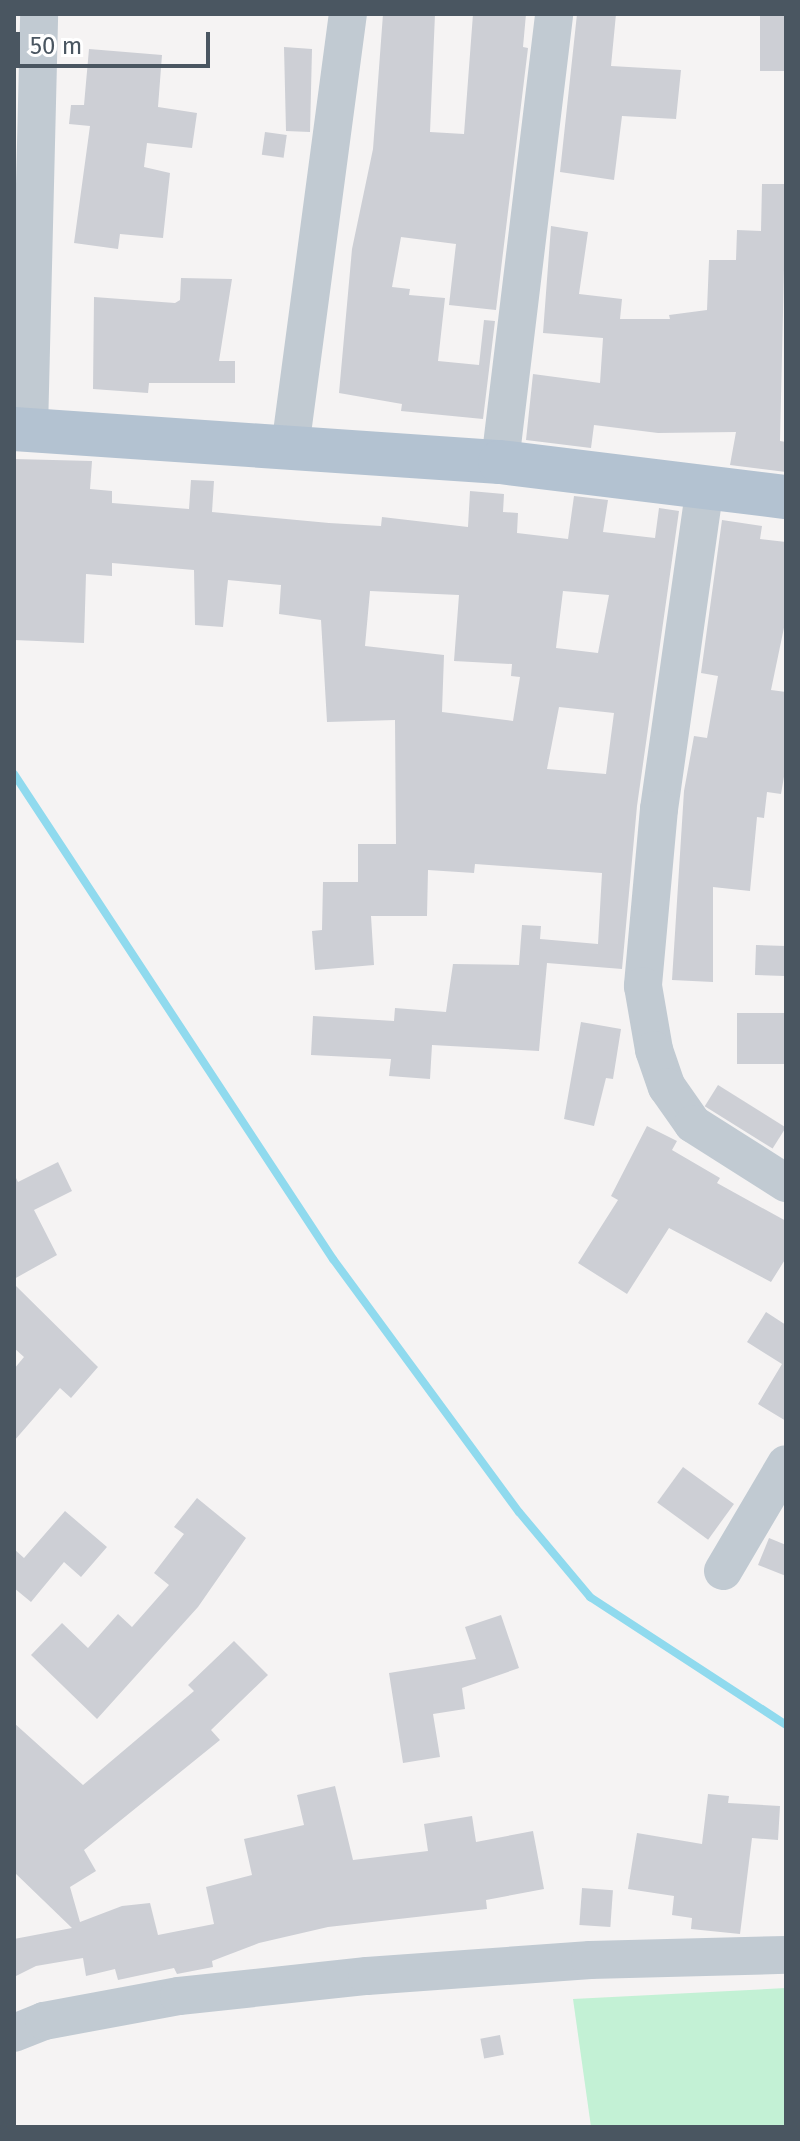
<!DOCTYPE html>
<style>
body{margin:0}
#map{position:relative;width:800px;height:2141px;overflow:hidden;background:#f5f3f3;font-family:"Fira Sans",sans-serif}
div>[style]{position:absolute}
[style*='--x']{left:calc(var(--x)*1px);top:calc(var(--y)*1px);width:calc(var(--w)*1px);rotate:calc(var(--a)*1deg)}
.green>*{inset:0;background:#c3f1d5}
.stream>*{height:8px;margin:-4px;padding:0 4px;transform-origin:4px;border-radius:4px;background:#90daee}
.building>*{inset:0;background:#cdcfd5;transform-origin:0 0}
.minor>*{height:38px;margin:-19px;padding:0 19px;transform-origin:19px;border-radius:19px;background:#c1cad2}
.major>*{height:44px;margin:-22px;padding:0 22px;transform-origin:22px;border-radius:22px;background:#b3c2d1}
span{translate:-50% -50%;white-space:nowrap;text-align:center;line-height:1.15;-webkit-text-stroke:6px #fff;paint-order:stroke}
.frame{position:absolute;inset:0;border:16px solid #4a5661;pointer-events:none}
.scale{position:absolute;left:16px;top:32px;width:194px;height:36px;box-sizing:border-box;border:4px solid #4a5661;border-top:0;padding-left:10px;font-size:24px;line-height:28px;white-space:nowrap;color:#4a5661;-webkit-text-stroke:6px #fff;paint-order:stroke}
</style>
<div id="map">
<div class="green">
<div style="clip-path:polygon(786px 1988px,786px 2127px,591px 2127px,573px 1999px)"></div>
</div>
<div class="stream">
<div style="--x:14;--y:774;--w:581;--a:56.67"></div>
<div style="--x:333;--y:1259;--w:314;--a:53.7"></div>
<div style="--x:519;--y:1512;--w:111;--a:50.1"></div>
<div style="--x:590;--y:1597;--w:234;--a:33.1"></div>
</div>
<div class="building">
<div style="clip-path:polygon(383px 14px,435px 14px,430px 132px,464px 134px,473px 14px,526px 14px,523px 47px,528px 48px,496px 310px,449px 305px,456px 244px,401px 237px,392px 287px,410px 289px,409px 295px,445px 298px,438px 361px,479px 365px,484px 320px,495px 321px,483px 419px,401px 411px,402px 404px,339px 393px,352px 249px,373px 149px)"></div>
<div style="clip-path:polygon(577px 14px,616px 14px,611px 66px,681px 70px,676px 119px,622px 116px,614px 180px,560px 172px)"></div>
<div style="left:760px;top:14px;width:26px;height:57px"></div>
<div style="clip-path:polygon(284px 47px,312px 49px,310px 132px,286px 131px)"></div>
<div style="clip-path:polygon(89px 49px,162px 55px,158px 107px,197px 113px,192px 148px,147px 143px,144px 167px,170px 173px,163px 238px,120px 234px,118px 249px,74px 243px,90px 126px,69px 124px,71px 105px,84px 105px)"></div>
<div style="left:265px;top:132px;width:22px;height:23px;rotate:8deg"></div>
<div style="clip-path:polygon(762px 184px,786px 184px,780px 441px,786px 442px,786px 472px,730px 465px,736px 432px,658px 433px,594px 425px,591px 448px,526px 440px,533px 374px,600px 383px,603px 338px,543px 333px,551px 226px,588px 232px,579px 294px,622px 299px,620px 319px,670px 319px,669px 315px,707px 310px,709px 260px,736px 260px,737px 230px,761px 231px)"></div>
<div style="clip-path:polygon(181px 278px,232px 279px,219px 361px,235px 361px,235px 383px,149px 383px,148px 393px,93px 389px,94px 297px,175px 303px,180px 300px)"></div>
<div style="clip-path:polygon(evenodd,14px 459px,92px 461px,90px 489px,112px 491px,112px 503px,189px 509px,191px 480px,214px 481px,212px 512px,329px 523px,381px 526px,382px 517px,468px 527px,470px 491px,504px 494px,503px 512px,518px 513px,517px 533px,568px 539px,574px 496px,608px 500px,603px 532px,655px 538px,659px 508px,679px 511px,637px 806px,622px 969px,547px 963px,539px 1051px,432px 1045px,430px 1079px,389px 1076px,391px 1059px,311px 1055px,313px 1016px,394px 1021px,395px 1008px,446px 1012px,453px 964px,519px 965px,522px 925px,541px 926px,540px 939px,598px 944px,602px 873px,475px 864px,474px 873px,428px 870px,427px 916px,371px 916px,374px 965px,315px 970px,312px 931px,322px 930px,323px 882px,358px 882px,358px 844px,396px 844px,395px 720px,327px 722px,321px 620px,279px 614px,281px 585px,228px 580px,223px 627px,195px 625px,194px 570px,112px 563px,112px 576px,86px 574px,84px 643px,14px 640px,14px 459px,370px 591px,459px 595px,454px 661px,512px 664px,511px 676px,520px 677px,513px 721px,442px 712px,444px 655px,365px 646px,370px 591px,14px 459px,563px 591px,609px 595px,598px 653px,556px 648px,563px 591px,14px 459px,559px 707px,614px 713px,606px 774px,547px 769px,559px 707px)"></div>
<div style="clip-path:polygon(722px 520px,762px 526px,760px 539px,786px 542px,786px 618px,771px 690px,786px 692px,786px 765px,781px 794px,767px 792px,764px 818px,757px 817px,750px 891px,713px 887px,713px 982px,672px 980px,684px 791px,694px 736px,707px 738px,718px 676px,701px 673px)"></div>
<div style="left:756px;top:945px;width:30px;height:30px;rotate:2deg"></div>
<div style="left:786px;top:1013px;width:51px;height:49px;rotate:90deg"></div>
<div style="clip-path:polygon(581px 1022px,621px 1029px,613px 1079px,606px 1078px,594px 1126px,564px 1119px)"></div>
<div style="left:718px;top:1085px;width:80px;height:25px;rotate:32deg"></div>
<div style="clip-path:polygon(647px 1126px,677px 1141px,672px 1150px,720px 1178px,717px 1183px,786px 1221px,786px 1258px,771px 1282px,669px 1228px,627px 1294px,578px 1263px,618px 1200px,611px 1196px)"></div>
<div style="clip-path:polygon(58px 1162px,72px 1191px,34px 1210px,57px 1255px,14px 1279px,14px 1174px,18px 1182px)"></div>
<div style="clip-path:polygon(14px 1284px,98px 1367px,71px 1398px,60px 1388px,14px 1441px,14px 1369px,24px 1357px,14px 1348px)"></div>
<div style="clip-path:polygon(766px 1312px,786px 1325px,786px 1421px,758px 1404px,782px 1364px,747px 1342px)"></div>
<div style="left:683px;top:1467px;width:63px;height:44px;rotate:36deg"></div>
<div style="clip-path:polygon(197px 1498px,246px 1538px,198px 1607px,97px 1719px,31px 1655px,62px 1623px,88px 1648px,118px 1614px,132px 1627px,169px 1585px,154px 1573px,184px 1534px,174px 1527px)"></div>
<div style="clip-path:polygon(65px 1511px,107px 1547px,81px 1577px,64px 1562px,31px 1602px,14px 1588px,14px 1549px,24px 1558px)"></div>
<div style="clip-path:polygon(769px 1538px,786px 1545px,786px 1576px,758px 1565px)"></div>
<div style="clip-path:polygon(501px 1615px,519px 1668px,462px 1688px,465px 1709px,433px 1714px,440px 1757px,403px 1763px,389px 1673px,476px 1659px,465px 1627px)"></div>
<div style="clip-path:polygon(234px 1641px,268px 1675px,211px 1730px,220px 1740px,84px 1850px,96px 1871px,70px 1887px,80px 1922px,122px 1906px,150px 1903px,158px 1935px,214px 1924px,206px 1887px,252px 1875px,244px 1839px,304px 1825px,297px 1795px,335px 1786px,353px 1860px,428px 1851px,424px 1824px,472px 1816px,476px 1842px,533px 1831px,544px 1889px,486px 1900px,487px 1909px,328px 1927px,259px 1943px,212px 1961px,213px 1967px,177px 1974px,174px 1968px,118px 1980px,115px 1969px,86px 1976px,83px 1958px,36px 1966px,14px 1977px,14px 1939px,72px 1928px,14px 1872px,14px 1723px,83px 1785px,194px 1691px,188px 1685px)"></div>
<div style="clip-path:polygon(708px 1794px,729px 1796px,728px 1803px,780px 1806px,778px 1840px,752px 1838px,740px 1934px,691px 1929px,692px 1918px,672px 1915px,674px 1896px,628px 1889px,637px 1833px,702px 1844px)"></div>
<div style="left:582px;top:1888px;width:31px;height:37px;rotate:4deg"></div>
<div style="left:500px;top:2035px;width:20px;height:20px;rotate:79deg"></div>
</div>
<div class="minor">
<div style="--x:29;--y:430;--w:416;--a:-88.6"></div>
<div style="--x:290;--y:448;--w:438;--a:-82.4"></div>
<div style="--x:500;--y:462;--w:451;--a:-83.1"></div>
<div style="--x:705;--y:486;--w:326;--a:98.1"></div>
<div style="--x:659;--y:809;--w:178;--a:95.2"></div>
<div style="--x:643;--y:986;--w:65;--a:80.2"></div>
<div style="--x:654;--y:1050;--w:39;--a:71"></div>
<div style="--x:667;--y:1087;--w:45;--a:54.9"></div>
<div style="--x:693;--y:1124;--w:110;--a:32.4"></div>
<div style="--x:723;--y:1571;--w:124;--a:-59.5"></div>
<div style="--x:14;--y:2033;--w:32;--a:-22"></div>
<div style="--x:44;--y:2021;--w:137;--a:-10.5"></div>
<div style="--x:179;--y:1996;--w:189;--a:-6.1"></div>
<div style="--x:367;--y:1976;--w:224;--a:-4.1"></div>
<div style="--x:590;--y:1960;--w:196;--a:-1.5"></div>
</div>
<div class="major">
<div style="--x:14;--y:429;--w:487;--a:3.9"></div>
<div style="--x:500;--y:462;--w:288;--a:7"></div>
</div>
<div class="frame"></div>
<div class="scale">50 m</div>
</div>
